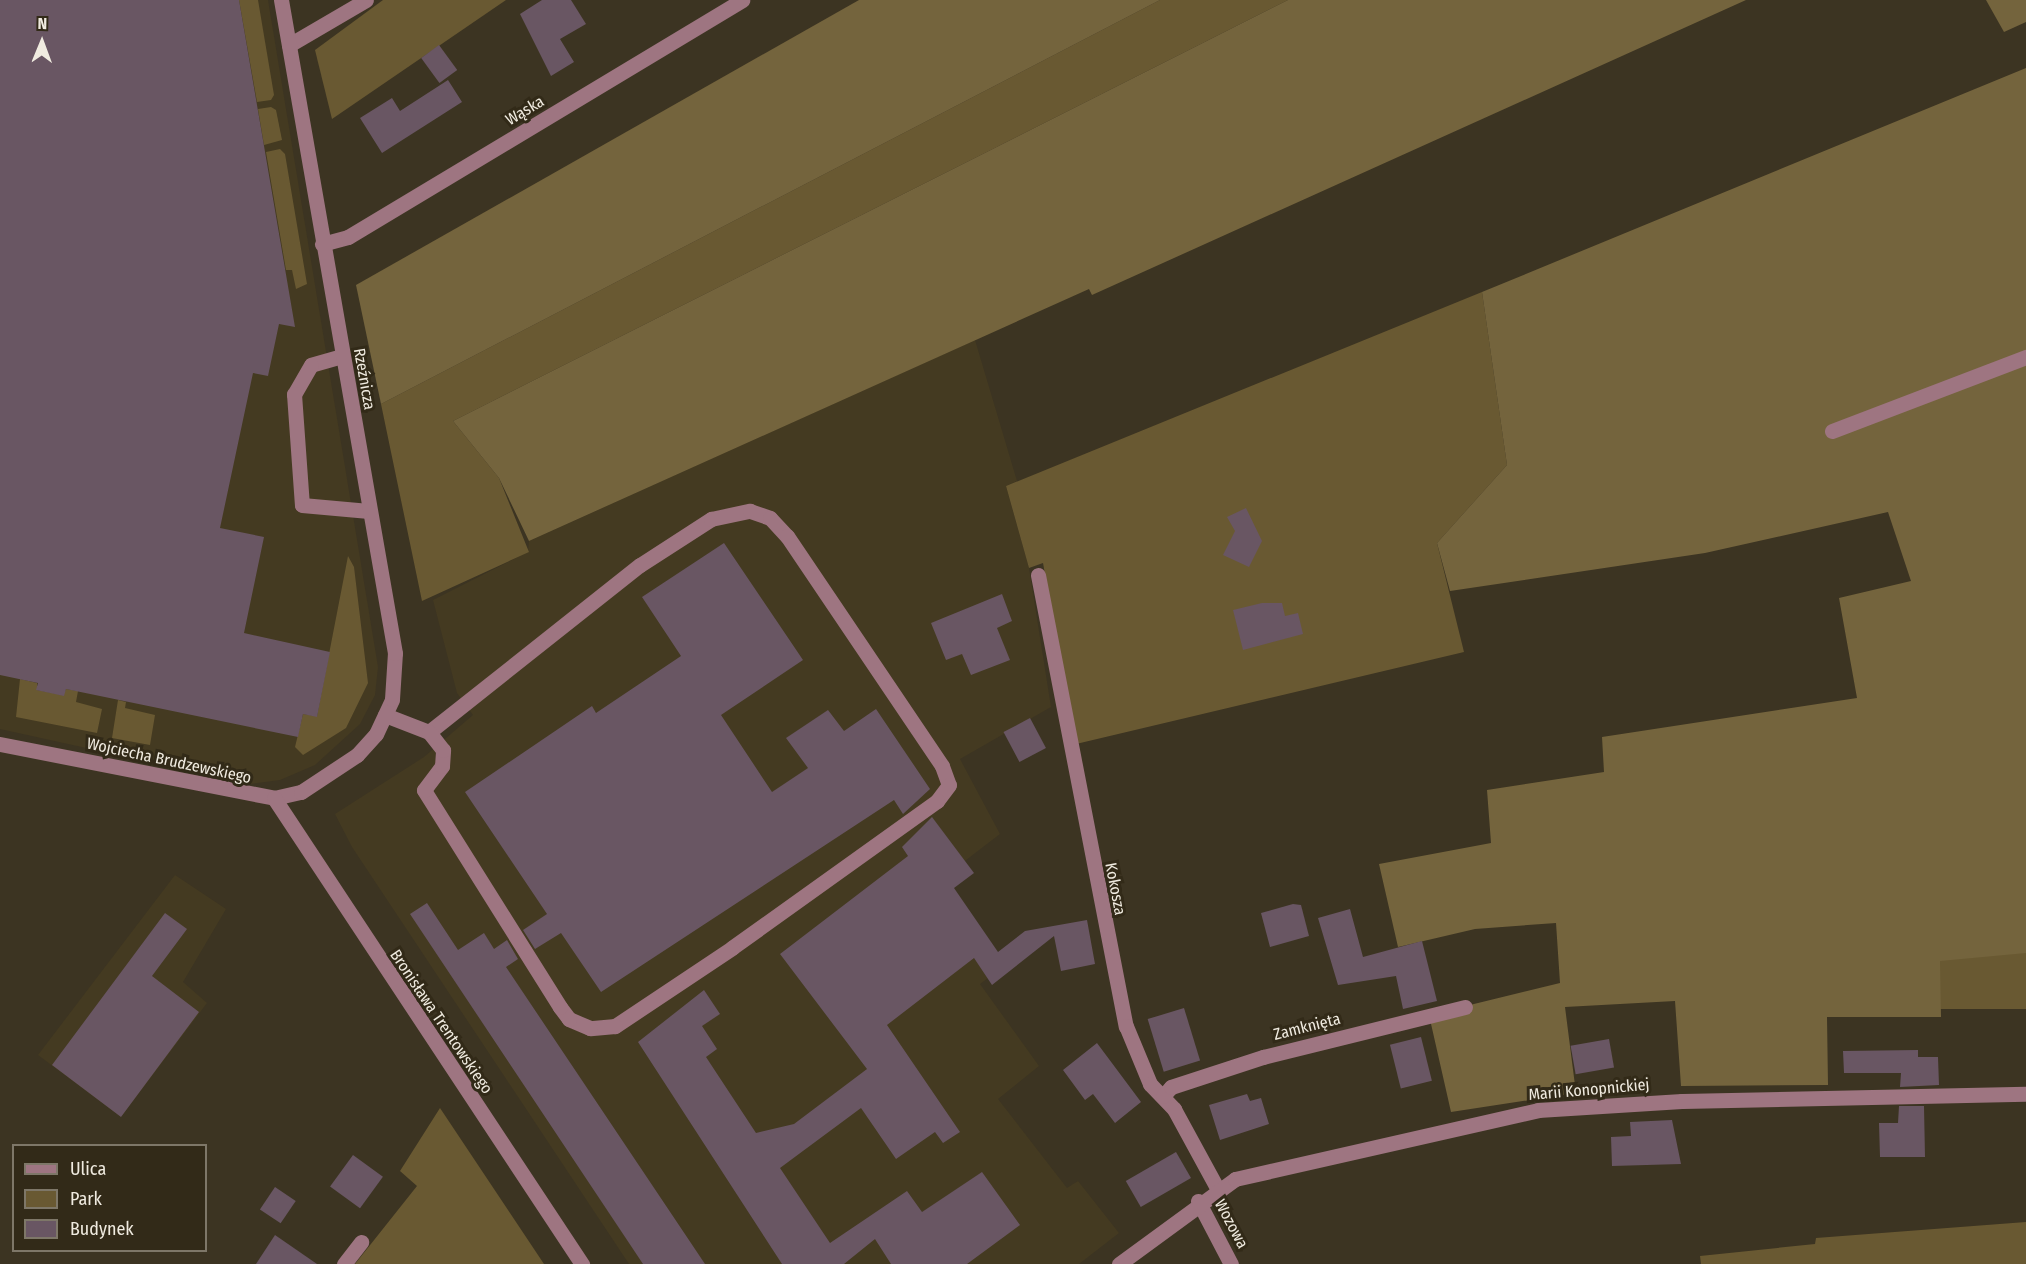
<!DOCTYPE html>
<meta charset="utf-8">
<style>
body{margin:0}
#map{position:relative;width:2026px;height:1264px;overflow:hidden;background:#3c3422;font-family:"Fira Sans Condensed",sans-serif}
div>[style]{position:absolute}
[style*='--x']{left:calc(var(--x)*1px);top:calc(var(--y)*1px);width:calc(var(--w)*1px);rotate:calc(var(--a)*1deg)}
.built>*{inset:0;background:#443a21}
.green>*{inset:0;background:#695932;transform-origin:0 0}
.forest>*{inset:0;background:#74643d}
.building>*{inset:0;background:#695663;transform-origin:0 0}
.minor>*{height:15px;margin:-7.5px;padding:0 7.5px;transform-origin:7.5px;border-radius:7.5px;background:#9e7581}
span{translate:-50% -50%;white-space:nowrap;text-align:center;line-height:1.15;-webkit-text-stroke:6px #322a18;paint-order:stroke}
.street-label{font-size:16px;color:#f0ebe0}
.legend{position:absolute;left:12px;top:1144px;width:195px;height:108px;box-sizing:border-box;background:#322a18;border:2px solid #7e7768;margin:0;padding:8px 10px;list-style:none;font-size:18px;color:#f0ebe0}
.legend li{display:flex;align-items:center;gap:12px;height:30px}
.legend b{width:30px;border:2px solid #7e7768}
.north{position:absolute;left:12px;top:12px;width:60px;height:60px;-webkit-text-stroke:4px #322a18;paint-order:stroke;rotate:1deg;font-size:16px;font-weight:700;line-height:24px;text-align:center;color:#f0ebe0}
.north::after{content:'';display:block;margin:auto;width:21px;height:27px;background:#f0ebe0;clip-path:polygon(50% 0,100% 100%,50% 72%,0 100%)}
</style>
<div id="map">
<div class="built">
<div style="clip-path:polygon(0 0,268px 0,378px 667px,375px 695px,360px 724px,315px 765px,280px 780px,250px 784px,0 729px)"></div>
<div style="clip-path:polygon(975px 340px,1017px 481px,1006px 486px,1029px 568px,1051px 707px,960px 759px,1000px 834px,927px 890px,988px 978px,980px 984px,1039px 1066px,998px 1099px,1067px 1188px,1078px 1181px,1119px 1233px,1079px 1264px,629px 1264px,352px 847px,335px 814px,424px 757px,473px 715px,457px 693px,433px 600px,528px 552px,529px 541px)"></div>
<div style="clip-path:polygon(175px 875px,226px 909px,183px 982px,207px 1003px,121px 1117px,38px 1055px)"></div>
</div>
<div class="green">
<div style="clip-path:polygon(239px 0,258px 0,274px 95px,271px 100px,257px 102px)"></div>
<div style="clip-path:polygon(383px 0,506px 0,332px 119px,315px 50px)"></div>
<div style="clip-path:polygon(1160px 0,1288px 0,453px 421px,499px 478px,529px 552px,422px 601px,381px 404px)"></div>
<div style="clip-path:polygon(271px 107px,276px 110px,282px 140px,264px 145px,258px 109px)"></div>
<div style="clip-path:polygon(280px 149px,285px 154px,307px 284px,296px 289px,292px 270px,286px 270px,266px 152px)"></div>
<div style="clip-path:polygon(1482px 292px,1507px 465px,1437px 543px,1464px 652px,1076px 744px,1043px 563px,1029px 568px,1006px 486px)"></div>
<div style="clip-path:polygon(348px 556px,354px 567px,368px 683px,346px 728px,303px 755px,295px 747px,303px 714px,317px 716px)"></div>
<div style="clip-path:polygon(20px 679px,37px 683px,37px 690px,63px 695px,66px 689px,78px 691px,76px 702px,102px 709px,97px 733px,16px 717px)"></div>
<div style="clip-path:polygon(118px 700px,126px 702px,125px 708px,155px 715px,150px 745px,112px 738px)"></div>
<div style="left:2026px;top:953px;width:56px;height:86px;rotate:90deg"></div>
<div style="clip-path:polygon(440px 1108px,544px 1264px,355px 1264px,417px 1186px,400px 1171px)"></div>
<div style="clip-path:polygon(2026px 1222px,2026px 1264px,1701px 1264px,1700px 1256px,1815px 1244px,1816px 1238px)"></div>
</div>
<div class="forest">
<div style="clip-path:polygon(859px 0,1160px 0,381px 404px,356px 285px)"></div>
<div style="clip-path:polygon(1288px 0,1746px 0,1092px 295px,1089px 289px,529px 541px,499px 478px,453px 421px)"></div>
<div style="clip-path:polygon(1986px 0,2026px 0,2026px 22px,2004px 32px)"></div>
<div style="clip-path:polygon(2026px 68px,2026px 953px,1940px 961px,1941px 1017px,1827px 1017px,1828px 1085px,1681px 1086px,1675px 1001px,1565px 1007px,1576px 1093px,1451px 1112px,1429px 1015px,1560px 983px,1556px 923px,1475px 929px,1398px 947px,1379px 864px,1491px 843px,1487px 790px,1604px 772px,1602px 737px,1857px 698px,1839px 598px,1911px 581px,1888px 512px,1705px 553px,1450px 591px,1437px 543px,1507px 465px,1482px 292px)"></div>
</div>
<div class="building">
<div style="clip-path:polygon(0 0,239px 0,295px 327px,279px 324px,268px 376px,253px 373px,220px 528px,264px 537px,244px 633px,330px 652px,317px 717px,303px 714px,298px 737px,66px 689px,64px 696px,36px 690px,38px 683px,0 675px)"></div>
<div style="clip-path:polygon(542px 0,571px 0,586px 24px,560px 39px,574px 62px,551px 76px,520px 14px)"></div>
<div style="left:439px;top:45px;width:31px;height:22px;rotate:54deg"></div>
<div style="clip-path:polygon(448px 80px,462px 102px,382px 153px,360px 118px,392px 98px,400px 111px)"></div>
<div style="clip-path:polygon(1246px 508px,1262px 541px,1249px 567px,1223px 555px,1235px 531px,1227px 517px)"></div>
<div style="clip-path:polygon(724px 543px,803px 660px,721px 715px,772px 792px,808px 768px,786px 738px,828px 710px,844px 731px,876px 709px,930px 789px,903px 814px,894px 800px,601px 992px,561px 933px,535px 949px,523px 930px,547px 914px,465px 792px,592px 706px,596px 713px,681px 656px,642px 597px)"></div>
<div style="clip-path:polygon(1002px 594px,1012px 621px,997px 628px,1010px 660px,971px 675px,962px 654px,946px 660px,931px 623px)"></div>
<div style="clip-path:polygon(1262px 603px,1282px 603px,1285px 616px,1298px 613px,1303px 634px,1243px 650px,1233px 610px)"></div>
<div style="left:1030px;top:718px;width:34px;height:30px;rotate:62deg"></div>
<div style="clip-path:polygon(932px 817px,974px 873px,954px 888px,998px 952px,1025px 931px,1087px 920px,1095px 964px,1061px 971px,1054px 936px,992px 985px,974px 958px,887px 1025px,960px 1132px,943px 1143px,935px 1132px,896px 1159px,861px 1108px,780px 1168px,830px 1243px,907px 1191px,922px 1212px,982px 1172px,1020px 1225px,967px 1264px,891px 1264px,875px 1239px,844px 1264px,782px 1264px,638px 1042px,704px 990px,720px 1014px,702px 1026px,717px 1049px,706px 1057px,756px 1133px,794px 1124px,867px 1069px,780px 954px,908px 856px,902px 847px)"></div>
<div style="clip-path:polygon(427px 903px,458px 950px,484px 933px,494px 949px,507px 940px,518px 959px,506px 967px,705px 1264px,643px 1264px,410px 914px)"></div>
<div style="clip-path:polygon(1293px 904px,1301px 905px,1309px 936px,1270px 947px,1261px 913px)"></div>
<div style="clip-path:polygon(1350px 909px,1363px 957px,1422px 941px,1437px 1001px,1403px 1009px,1396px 976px,1338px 985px,1318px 918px)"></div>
<div style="clip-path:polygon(165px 913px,187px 929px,152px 976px,199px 1012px,121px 1117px,52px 1065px)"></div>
<div style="left:1184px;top:1008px;width:55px;height:38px;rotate:73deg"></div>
<div style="left:1421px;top:1037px;width:45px;height:32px;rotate:76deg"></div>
<div style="left:1609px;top:1039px;width:29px;height:39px;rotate:80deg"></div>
<div style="clip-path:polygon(1097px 1043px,1141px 1102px,1115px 1123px,1093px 1094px,1085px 1100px,1063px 1070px)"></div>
<div style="clip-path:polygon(1918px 1050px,1918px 1057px,1938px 1057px,1939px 1085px,1900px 1087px,1901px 1073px,1844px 1073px,1843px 1051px)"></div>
<div style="clip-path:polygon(1247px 1094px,1250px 1101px,1261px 1098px,1269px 1124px,1220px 1140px,1209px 1105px)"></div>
<div style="clip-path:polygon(1899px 1106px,1924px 1106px,1925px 1157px,1880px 1157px,1879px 1123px,1898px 1123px)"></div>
<div style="clip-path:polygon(1672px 1120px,1681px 1164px,1612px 1166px,1611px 1137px,1631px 1136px,1630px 1122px)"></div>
<div style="left:1176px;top:1152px;width:30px;height:58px;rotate:60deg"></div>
<div style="left:353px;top:1155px;width:37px;height:39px;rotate:36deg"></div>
<div style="left:275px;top:1187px;width:25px;height:27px;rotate:34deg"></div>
<div style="clip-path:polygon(275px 1235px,317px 1264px,256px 1264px)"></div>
</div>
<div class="minor">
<div style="--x:289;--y:45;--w:89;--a:-30.3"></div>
<div style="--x:322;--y:244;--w:27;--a:-15"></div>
<div style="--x:348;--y:237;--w:460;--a:-31"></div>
<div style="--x:342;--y:356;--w:32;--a:164"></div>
<div style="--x:311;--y:365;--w:34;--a:120"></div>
<div style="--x:294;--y:394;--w:111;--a:85.9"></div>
<div style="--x:302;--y:505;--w:67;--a:5.1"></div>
<div style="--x:1832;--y:431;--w:208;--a:-20.9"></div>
<div style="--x:1038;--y:575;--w:460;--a:79"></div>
<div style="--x:1126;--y:1026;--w:63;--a:67.5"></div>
<div style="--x:1150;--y:1084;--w:35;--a:46"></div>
<div style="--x:1174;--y:1109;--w:90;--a:61.4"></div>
<div style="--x:385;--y:715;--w:47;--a:21.1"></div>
<div style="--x:429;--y:732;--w:269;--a:-38.4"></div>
<div style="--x:640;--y:565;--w:85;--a:-32.9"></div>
<div style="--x:711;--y:519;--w:40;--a:-12"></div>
<div style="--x:750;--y:511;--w:21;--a:19"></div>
<div style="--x:770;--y:518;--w:25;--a:47"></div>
<div style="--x:787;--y:536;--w:277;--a:56"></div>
<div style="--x:942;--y:766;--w:20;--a:70"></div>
<div style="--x:949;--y:785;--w:20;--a:127"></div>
<div style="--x:937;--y:801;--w:252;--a:144.4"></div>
<div style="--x:732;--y:948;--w:141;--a:146.3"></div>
<div style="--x:615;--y:1026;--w:25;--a:175"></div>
<div style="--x:590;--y:1028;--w:23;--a:-157"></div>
<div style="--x:569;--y:1019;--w:15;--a:-127"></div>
<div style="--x:560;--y:1007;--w:256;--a:-122.1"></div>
<div style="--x:424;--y:790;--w:30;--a:-53"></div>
<div style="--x:442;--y:766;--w:16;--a:-86"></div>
<div style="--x:443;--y:750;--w:23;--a:-128"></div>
<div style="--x:0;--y:744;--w:279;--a:11.1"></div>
<div style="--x:274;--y:798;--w:28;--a:-13"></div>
<div style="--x:301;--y:792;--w:67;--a:-33.5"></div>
<div style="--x:357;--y:755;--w:28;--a:-48"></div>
<div style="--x:376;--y:734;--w:38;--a:-65"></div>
<div style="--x:392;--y:699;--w:46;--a:-86.3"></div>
<div style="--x:395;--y:653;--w:663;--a:-99.9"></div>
<div style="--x:274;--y:798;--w:559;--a:56.54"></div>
<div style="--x:1163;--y:1096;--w:12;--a:-48"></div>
<div style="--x:1171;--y:1087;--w:97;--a:-18.1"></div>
<div style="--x:1263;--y:1057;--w:208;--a:-13.9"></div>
<div style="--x:1198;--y:1201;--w:71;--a:62.4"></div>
<div style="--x:344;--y:1264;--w:28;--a:-52"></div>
<div style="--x:1119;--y:1264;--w:144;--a:-36.2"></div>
<div style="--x:1235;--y:1179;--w:311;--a:-12.8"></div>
<div style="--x:1538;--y:1110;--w:144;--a:-3.6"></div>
<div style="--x:1682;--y:1101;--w:344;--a:-1.2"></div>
</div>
<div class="street-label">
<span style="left:525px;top:111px;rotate:-31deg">Wąska</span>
<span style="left:364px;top:379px;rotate:80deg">Rzeźnicza</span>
<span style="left:169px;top:761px;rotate:12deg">Wojciecha Brudzewskiego</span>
<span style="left:1115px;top:889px;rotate:79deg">Kokosza</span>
<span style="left:441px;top:1022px;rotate:56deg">Bronisława Trentowskiego</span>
<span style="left:1307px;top:1027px;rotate:-14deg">Zamknięta</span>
<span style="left:1589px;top:1090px;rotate:-5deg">Marii Konopnickiej</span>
<span style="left:1231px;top:1224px;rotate:62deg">Wozowa</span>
</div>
<ul class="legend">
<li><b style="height:8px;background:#9e7581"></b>Ulica</li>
<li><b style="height:16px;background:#695932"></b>Park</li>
<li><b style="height:16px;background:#695663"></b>Budynek</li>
</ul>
<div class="north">N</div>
</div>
